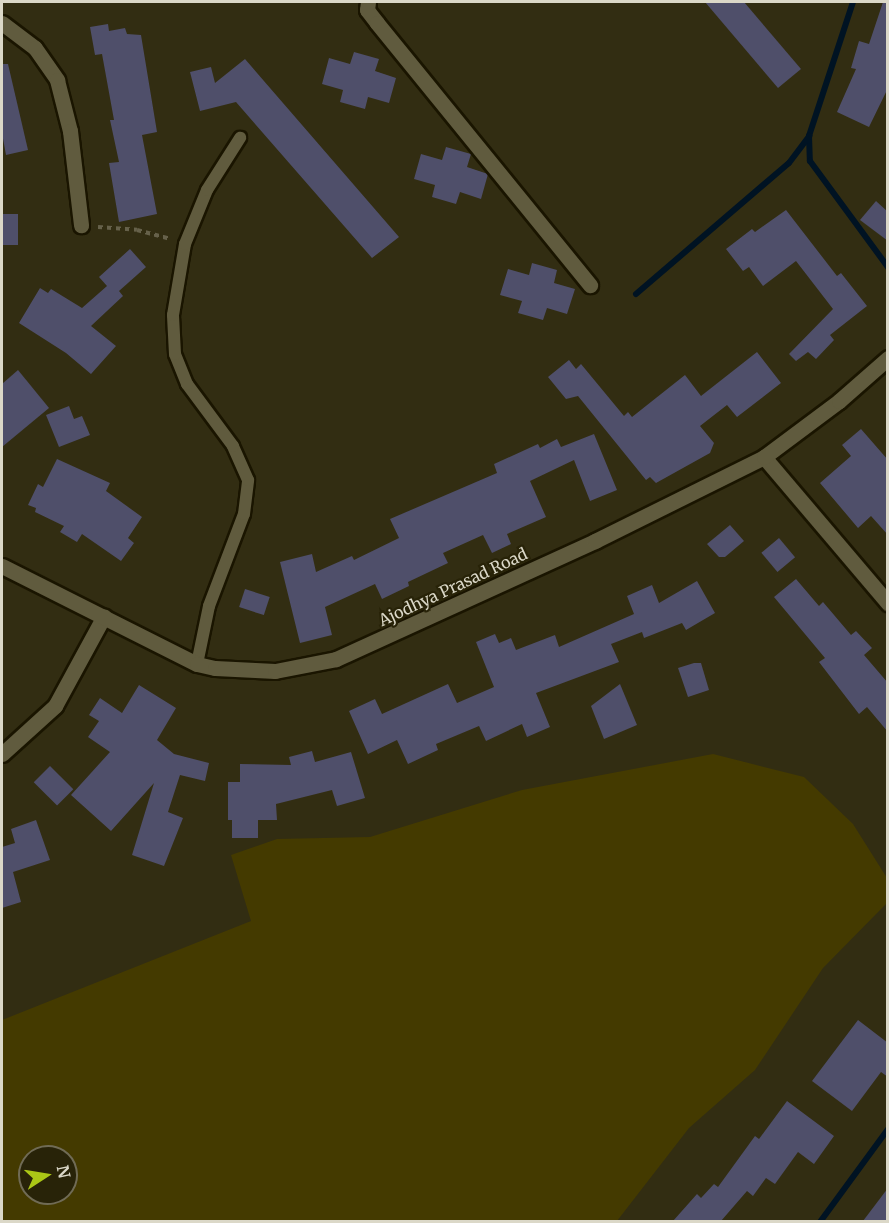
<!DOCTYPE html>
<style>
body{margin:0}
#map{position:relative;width:889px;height:1223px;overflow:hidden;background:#322d12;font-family:Merriweather,serif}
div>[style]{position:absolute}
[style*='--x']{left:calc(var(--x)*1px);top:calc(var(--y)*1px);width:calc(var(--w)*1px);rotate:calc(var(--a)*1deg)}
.green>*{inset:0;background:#443a00}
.stream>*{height:6px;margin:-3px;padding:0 3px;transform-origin:3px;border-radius:3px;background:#001323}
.building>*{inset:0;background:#4f4f6a;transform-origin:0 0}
.path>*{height:4px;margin-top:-2px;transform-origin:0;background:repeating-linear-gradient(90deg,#66614a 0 4.5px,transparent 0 9px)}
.roads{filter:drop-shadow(2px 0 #1a1500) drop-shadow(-2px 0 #1a1500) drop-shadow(0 2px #1a1500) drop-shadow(0 -2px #1a1500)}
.service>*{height:12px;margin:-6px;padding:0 6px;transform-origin:6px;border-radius:6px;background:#605b3e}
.minor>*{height:15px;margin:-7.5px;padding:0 7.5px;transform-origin:7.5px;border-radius:7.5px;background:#605b3e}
.tertiary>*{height:15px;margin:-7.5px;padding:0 7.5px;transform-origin:7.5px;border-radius:7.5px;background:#605b3e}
span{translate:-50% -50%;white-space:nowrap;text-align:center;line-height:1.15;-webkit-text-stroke:4.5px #282308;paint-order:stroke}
.street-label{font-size:16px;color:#dbd8c8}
.frame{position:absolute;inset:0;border:3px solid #dbd8c8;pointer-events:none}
.north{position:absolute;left:18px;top:1145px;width:60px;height:60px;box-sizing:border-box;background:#282308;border:2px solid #706b55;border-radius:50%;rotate:78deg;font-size:16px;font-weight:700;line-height:24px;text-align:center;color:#dbd8c8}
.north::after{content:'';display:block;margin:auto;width:21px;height:27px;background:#abc716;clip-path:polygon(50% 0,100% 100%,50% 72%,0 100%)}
</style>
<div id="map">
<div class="green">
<div style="clip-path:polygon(evenodd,713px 754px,804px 777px,853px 824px,887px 878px,887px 903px,823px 968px,755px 1070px,689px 1128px,617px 1221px,2px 1221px,2px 1020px,251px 921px,231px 855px,277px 839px,370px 837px,522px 790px,713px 754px,30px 1157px,66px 1157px,66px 1193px,30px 1193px,30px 1157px)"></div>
</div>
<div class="stream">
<div style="--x:853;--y:2;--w:141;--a:108.2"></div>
<div style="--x:809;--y:136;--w:25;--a:88"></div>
<div style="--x:810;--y:161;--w:132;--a:53.7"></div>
<div style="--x:636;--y:294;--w:201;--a:-40.6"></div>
<div style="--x:789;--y:163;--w:34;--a:-53"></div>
<div style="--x:820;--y:1222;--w:115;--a:-53.8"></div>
</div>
<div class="building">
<div style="clip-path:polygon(705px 2px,744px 2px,801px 69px,778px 88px)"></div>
<div style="clip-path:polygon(883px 2px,888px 2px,888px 88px,869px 127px,837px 112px,856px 69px,851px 68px,859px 41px,869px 44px)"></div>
<div style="clip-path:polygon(108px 24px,109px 31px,125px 28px,127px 34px,141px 35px,157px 132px,142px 135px,157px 214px,119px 222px,109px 163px,119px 162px,110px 120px,114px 120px,102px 54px,95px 55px,90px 27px)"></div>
<div style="clip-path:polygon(354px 52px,379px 59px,375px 71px,396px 78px,389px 103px,368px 97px,365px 109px,340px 102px,343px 90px,322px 84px,329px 58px,350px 64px)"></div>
<div style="clip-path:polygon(245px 59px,399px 237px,372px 258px,236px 102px,200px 111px,190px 72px,211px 67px,215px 83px)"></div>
<div style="clip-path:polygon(2px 64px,8px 64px,28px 150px,6px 155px,2px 133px)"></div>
<div style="clip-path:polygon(446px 147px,471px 154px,467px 167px,488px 174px,481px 199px,460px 192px,456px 204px,432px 197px,435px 185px,414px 179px,421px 154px,442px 160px)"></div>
<div style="clip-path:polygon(876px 201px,888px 212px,888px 241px,860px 220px)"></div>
<div style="clip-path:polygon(786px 210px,837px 276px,841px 273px,867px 306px,830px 335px,834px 340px,816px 359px,808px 352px,796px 361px,789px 354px,833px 309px,796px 261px,763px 286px,749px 267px,743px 271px,726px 249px,752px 229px,755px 232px)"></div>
<div style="left:2px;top:214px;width:16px;height:31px"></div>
<div style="clip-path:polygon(130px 249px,146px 267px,119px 291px,123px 296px,91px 326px,116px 346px,91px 374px,66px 353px,19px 323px,40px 288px,48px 293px,51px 289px,82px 308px,107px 286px,99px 277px)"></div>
<div style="clip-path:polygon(532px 263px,557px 270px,554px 283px,575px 289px,567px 314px,547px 308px,543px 320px,518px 313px,522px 301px,500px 295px,508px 269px,529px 275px)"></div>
<div style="clip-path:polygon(757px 352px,781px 383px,737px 417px,727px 405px,700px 426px,714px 443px,710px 453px,656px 483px,650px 477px,646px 480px,578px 396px,566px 399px,548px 377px,569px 360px,576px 369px,581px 364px,624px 416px,628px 412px,632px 417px,685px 375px,701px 396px)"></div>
<div style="clip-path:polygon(18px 370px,49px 408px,2px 447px,2px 384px)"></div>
<div style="clip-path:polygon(69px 406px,74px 419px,82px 416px,90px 435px,59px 447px,46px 415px)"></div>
<div style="clip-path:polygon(861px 429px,888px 460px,888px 535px,871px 516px,858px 528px,820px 483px,851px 456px,842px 445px)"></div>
<div style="clip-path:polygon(594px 434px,617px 490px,590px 501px,574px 460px,530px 481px,546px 517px,507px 534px,511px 544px,492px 553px,483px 535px,443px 553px,448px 563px,408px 582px,409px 586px,382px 599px,375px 584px,325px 607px,332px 635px,300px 643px,280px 562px,312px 554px,316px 572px,352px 556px,354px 560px,399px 538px,390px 519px,497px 473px,494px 464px,538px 444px,540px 448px,557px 439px,561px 447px)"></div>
<div style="clip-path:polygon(57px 459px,110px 483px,106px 491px,142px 517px,128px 538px,134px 543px,121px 561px,82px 534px,77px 542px,60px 532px,64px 526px,35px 512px,36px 508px,28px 505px,38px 484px,43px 487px)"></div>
<div style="clip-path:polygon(730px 525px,744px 541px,725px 557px,719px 557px,707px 544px)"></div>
<div style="left:779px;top:538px;width:25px;height:23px;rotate:50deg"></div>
<div style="clip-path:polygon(796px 579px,819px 606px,823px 602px,851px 635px,856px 631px,872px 648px,864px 655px,888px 683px,888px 732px,867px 707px,859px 714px,819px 662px,825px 658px,774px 597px)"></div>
<div style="clip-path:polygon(697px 581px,715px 613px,686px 630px,682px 623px,644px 638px,642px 632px,611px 644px,619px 662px,536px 693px,550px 727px,527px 737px,522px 724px,486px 741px,479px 726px,436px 744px,438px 750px,408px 764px,397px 740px,368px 754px,349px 711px,375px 699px,382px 714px,448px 684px,457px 703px,494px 687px,476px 642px,495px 634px,499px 643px,511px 638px,516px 650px,555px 635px,559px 647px,634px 614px,627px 596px,652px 585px,659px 603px)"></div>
<div style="left:245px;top:589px;width:26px;height:19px;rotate:18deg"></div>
<div style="clip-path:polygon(694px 663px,701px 663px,709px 690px,688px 697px,678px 668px)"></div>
<div style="clip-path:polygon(620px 684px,637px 725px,604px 739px,591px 706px)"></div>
<div style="clip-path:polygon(139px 685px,176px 708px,157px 740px,174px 754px,209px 763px,205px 781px,180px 775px,168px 812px,183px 818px,164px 866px,132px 855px,154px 783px,111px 831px,71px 795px,110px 752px,88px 737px,99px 721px,89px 715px,100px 698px,122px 713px)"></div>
<div style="clip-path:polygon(312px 751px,315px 762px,351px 752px,365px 798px,337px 806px,332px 790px,276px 804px,277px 820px,258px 820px,258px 838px,232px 838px,232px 820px,228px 820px,228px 782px,240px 782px,240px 764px,291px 765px,289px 757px)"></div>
<div style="left:50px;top:766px;width:33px;height:23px;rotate:45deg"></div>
<div style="clip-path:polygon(36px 820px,50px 860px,13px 872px,21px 902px,2px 908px,2px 847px,15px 843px,11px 829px)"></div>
<div style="clip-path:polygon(858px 1020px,888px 1043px,888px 1077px,881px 1072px,852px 1111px,812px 1081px)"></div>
<div style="clip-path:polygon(787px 1101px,834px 1136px,814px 1164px,798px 1152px,775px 1184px,766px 1178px,753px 1196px,747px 1191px,721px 1221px,673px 1221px,697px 1194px,701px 1198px,714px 1184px,718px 1187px,755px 1136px,759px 1139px)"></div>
<div style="clip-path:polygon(888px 1188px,888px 1221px,863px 1221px)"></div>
</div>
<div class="path">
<div style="--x:98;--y:227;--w:39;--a:4"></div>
<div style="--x:137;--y:230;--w:34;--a:15"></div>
</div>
<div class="roads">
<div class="service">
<div style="--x:197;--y:664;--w:59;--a:-78.3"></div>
<div style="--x:209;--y:606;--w:98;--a:-69.2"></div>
<div style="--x:244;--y:514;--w:34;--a:-83"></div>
<div style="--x:248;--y:480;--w:37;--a:-114"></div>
<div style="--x:233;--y:446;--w:77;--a:-126.6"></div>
<div style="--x:187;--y:384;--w:32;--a:-112"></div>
<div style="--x:175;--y:354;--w:39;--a:-93"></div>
<div style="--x:173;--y:315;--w:72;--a:-80.4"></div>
<div style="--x:185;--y:244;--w:58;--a:-67.8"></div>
<div style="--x:207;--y:190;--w:62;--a:-57.6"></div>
</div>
<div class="minor">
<div style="--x:368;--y:2;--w:8;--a:97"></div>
<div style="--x:367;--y:10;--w:16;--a:52"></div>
<div style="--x:377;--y:23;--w:338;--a:50.9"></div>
<div style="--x:2;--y:23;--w:41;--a:37.1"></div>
<div style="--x:35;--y:48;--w:39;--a:55"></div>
<div style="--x:57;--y:80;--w:53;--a:75.7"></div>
<div style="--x:70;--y:131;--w:95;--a:83.3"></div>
<div style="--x:764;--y:457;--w:192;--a:49.7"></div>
<div style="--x:2;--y:754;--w:72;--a:-42.2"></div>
<div style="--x:55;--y:706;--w:102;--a:-61.4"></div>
</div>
<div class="tertiary">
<div style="--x:2;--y:566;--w:218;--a:26.7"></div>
<div style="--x:197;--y:664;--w:18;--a:13"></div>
<div style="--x:215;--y:668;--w:60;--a:2.9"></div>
<div style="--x:275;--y:671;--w:62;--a:-11.1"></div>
<div style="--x:336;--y:659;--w:285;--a:-24.5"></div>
<div style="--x:595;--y:541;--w:189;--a:-26.4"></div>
<div style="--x:764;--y:457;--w:94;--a:-36.7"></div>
<div style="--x:839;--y:401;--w:65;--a:-41.3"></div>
</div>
</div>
<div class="street-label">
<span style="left:453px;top:587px;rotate:-25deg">Ajodhya Prasad Road</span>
</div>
<div class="frame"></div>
<div class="north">N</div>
</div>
